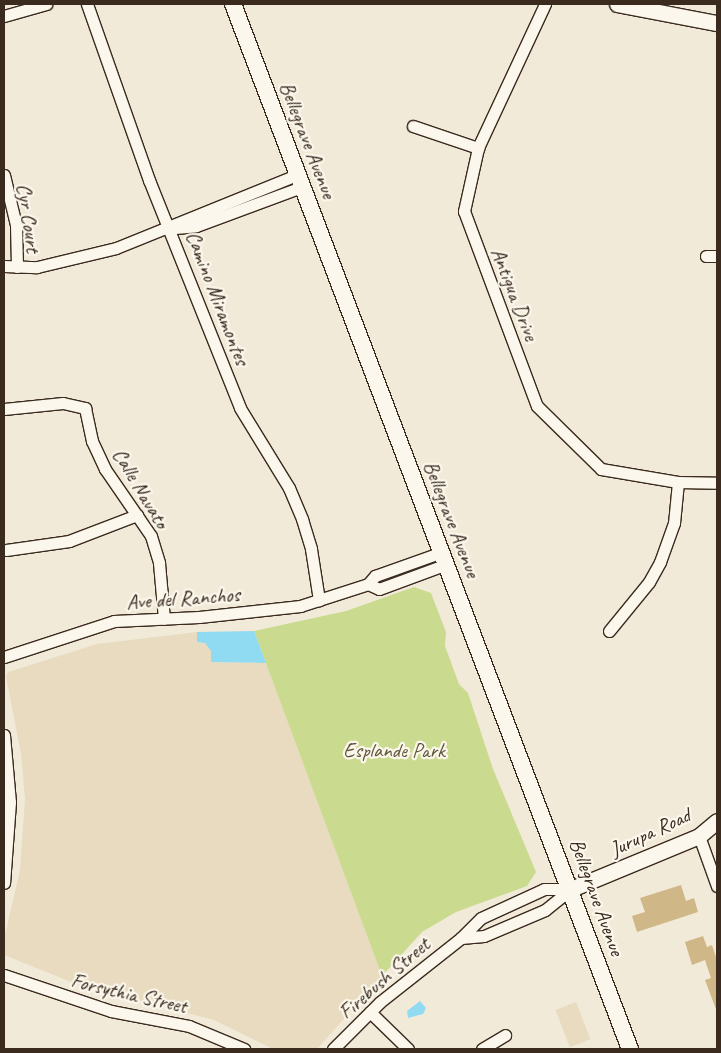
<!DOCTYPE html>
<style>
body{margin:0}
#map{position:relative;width:721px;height:1053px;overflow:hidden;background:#f2ead8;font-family:Caveat,sans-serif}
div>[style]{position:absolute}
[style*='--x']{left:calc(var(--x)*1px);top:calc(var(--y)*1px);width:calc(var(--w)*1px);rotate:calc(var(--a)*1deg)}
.built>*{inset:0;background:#e8dbc0;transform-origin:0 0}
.green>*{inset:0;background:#cadb90}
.water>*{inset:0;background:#90dbf1}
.building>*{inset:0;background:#d0b787}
.roads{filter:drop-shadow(1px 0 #3b2a1e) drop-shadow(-1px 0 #3b2a1e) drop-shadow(0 1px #3b2a1e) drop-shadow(0 -1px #3b2a1e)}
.minor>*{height:11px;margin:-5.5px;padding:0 5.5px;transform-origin:5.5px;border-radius:5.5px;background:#fbf7ec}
.tertiary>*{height:15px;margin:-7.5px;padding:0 7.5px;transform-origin:7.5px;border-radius:7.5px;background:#fbf7ec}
.secondary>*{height:16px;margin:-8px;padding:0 8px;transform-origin:8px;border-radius:8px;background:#fbf7ec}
span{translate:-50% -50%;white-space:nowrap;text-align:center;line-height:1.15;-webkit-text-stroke:4.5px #fbf7ec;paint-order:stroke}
.street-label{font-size:21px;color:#3b2a1e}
.park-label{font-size:21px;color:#5f563a}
.frame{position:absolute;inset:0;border:5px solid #3b2a1e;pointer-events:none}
</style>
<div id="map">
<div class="built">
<div style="clip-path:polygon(197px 632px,197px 642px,205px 643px,211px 651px,211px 662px,266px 663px,382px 976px,317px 1049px,273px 1049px,214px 1020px,76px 984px,4px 955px,4px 939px,20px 870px,25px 799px,21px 754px,6px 677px,8px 672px,97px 644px)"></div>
<div style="left:576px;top:1002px;width:40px;height:22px;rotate:69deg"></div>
</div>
<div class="green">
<div style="clip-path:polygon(414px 587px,431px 593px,446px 632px,445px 646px,459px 684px,468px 693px,493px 769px,536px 872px,527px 886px,456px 912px,422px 932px,382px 976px,254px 631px,346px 611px)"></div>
</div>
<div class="water">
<div style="clip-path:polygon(254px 631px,266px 663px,211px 662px,211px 651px,205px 643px,197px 642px,197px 632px)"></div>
<div style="clip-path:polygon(420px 1001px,426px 1008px,423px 1014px,408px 1018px,407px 1011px)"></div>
</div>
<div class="building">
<div style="clip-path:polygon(681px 885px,686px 901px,694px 898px,698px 912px,637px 932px,632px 916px,645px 912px,640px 898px)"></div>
<div style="clip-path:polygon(703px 936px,707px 947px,712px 945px,717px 960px,717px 1012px,705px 980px,711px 978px,705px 960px,692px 965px,685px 942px)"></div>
</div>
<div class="roads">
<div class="minor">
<div style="--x:87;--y:4;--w:187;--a:70.6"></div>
<div style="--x:149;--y:180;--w:245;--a:68.2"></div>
<div style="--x:240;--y:408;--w:94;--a:58.5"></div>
<div style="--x:289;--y:488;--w:34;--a:67"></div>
<div style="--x:302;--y:519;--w:31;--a:73"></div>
<div style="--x:311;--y:549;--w:52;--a:81.1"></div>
<div style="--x:545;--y:4;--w:159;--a:115"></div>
<div style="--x:478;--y:148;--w:65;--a:102.5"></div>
<div style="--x:464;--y:211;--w:208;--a:69.5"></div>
<div style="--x:537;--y:406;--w:90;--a:44.5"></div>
<div style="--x:601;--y:469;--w:78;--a:9.6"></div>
<div style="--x:678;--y:482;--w:39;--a:1"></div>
<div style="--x:4;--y:16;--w:44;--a:-15.9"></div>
<div style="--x:413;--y:126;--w:69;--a:18.7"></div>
<div style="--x:4;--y:175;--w:51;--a:76.5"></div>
<div style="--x:16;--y:225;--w:42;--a:88.6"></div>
<div style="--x:175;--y:228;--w:21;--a:-5"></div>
<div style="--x:196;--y:226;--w:115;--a:-20.3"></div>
<div style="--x:706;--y:256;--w:11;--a:0"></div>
<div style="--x:4;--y:266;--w:33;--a:2"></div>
<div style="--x:37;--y:267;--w:81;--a:-13.5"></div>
<div style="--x:116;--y:248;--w:197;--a:-22"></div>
<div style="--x:4;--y:409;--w:59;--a:-5.8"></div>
<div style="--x:63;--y:403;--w:23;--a:13"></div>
<div style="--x:85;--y:408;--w:34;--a:78"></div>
<div style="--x:92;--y:441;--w:31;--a:65"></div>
<div style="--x:105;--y:469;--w:81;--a:55.5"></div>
<div style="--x:151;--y:536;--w:28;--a:73"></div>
<div style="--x:159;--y:563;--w:56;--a:84.9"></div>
<div style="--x:6;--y:550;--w:64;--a:-8.1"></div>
<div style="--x:69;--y:541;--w:73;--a:-20.9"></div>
<div style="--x:368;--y:584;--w:12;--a:24"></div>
<div style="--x:379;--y:589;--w:72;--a:-20.2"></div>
<div style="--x:609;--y:631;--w:63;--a:-50.8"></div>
<div style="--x:649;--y:582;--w:23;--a:-61"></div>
<div style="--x:660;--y:562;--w:41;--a:-70.3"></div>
<div style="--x:674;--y:523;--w:41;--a:-84.4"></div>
<div style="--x:4;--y:657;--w:116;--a:-18.1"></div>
<div style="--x:114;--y:621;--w:85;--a:-2.7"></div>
<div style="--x:199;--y:617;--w:102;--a:-6.2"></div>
<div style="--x:300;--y:606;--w:71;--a:-17.9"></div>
<div style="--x:368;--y:584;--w:11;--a:-49"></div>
<div style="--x:375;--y:576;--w:71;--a:-19.7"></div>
<div style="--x:4;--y:735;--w:67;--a:84.9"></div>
<div style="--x:10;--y:802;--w:81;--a:94.2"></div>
<div style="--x:699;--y:836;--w:53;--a:70.2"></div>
<div style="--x:461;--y:938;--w:23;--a:-5"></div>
<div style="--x:484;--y:936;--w:66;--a:-23.1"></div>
<div style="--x:545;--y:910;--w:33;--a:-39"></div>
<div style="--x:4;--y:975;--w:113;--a:18.6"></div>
<div style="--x:111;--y:1011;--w:79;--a:10.9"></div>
<div style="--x:189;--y:1026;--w:60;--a:22.7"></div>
<div style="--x:370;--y:1012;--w:53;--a:44.2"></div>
<div style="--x:333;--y:1049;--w:66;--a:-45"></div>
<div style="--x:380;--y:1002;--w:103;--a:-38.3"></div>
<div style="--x:461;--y:938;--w:28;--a:-45"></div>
<div style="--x:481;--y:918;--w:69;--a:-24.7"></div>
<div style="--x:544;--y:889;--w:27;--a:0"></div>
<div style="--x:482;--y:1049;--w:27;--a:-31"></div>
</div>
<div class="tertiary">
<div style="--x:617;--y:4;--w:102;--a:10.8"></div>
<div style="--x:571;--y:889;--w:139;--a:-22.5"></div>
<div style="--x:699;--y:836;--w:23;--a:-40"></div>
</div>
<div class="secondary">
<div style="--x:233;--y:4;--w:1118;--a:69.2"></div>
</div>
</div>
<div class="street-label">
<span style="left:308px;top:140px;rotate:69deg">Bellegrave Avenue</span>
<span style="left:29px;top:218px;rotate:82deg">Cyr Court</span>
<span style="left:515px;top:294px;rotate:69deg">Antigua Drive</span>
<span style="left:218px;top:298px;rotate:69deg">Camino Miramontes</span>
<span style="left:141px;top:488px;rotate:59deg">Calle Navato</span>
<span style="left:452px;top:519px;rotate:69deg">Bellegrave Avenue</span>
<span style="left:183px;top:598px;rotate:-4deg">Ave del Ranchos</span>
<span style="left:650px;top:832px;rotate:-25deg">Jurupa Road</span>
<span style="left:597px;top:897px;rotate:70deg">Bellegrave Avenue</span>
<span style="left:384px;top:978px;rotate:-41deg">Firebush Street</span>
<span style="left:129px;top:993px;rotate:13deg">Forsythia Street</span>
</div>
<div class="park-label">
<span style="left:394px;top:750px">Esplande Park</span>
</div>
<div class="frame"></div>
</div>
